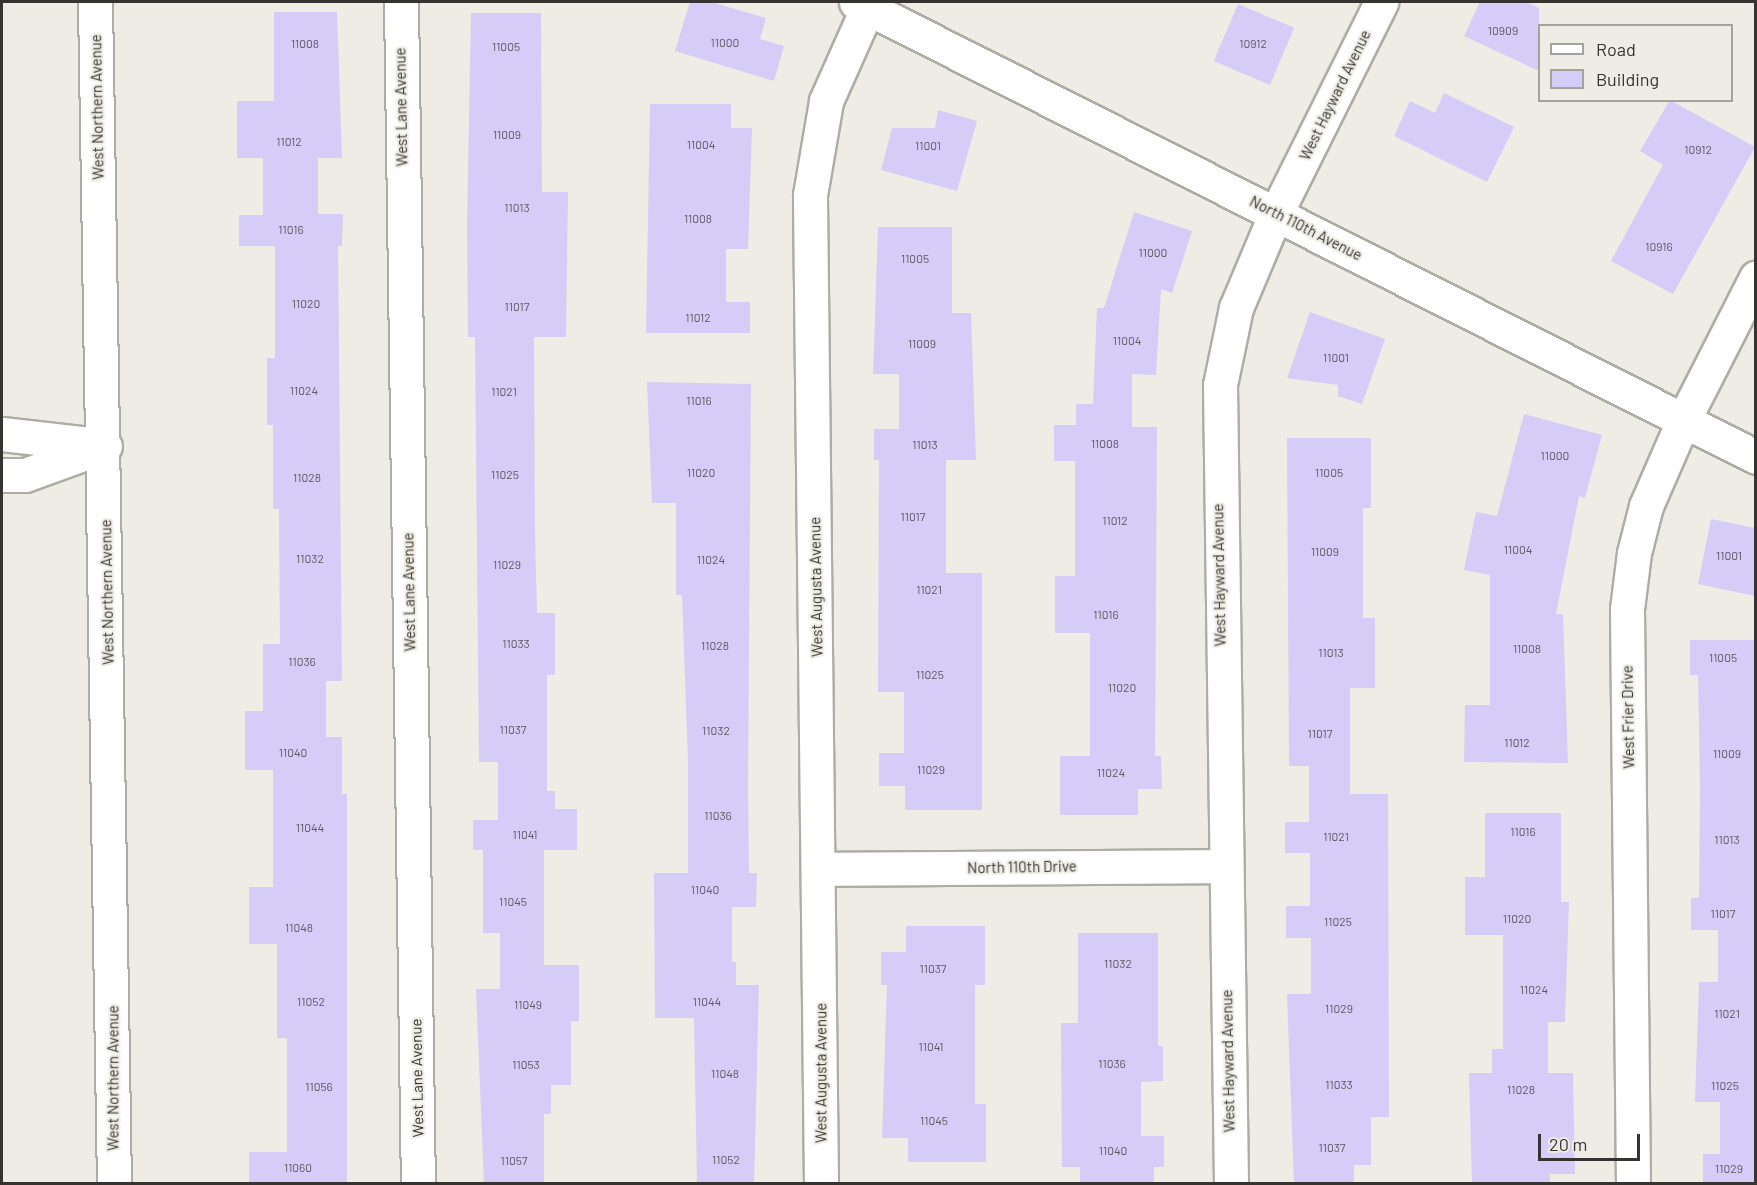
<!DOCTYPE html>
<style>
body{margin:0}
#map{position:relative;width:1757px;height:1185px;overflow:hidden;background:#eeece4;font-family:Barlow,sans-serif}
div>[style]{position:absolute}
[style*='--x']{left:calc(var(--x)*1px);top:calc(var(--y)*1px);width:calc(var(--w)*1px);rotate:calc(var(--a)*1deg)}
.building>*{inset:0;background:#d5ccf7;transform-origin:0 0}
.roads{filter:drop-shadow(2px 0 #aeada5) drop-shadow(-2px 0 #aeada5) drop-shadow(0 2px #aeada5) drop-shadow(0 -2px #aeada5)}
.minor>*{height:33px;margin:-16.5px;padding:0 16.5px;transform-origin:16.5px;border-radius:16.5px;background:#fff}
.primary>*{height:33px;margin:-16.5px;padding:0 16.5px;transform-origin:16.5px;border-radius:16.5px;background:#fff}
span{translate:-50% -50%;white-space:nowrap;text-align:center;line-height:1.15;-webkit-text-stroke:4.5px #eeece4;paint-order:stroke}
.number-label{font-size:12px;color:#5d5a62}
.number-label span{-webkit-text-stroke-width:0}
.street-label{font-size:15px;color:#353431}
.frame{position:absolute;inset:0;border:3px solid #353431;pointer-events:none}
.legend{position:absolute;left:1538px;top:24px;width:195px;height:78px;box-sizing:border-box;background:#eeece4;border:2px solid #a4a29c;margin:0;padding:8px 10px;list-style:none;font-size:18px;color:#353431}
.legend li{display:flex;align-items:center;gap:12px;height:30px}
.legend b{width:30px;border:2px solid #a4a29c}
.scale{position:absolute;left:1538px;top:1134px;width:102px;height:27px;box-sizing:border-box;border:3px solid #353431;border-top:0;padding-left:8px;font-size:18px;line-height:21px;white-space:nowrap;color:#353431;-webkit-text-stroke:4px #eeece4;paint-order:stroke}
</style>
<div id="map">
<div class="building">
<div style="clip-path:polygon(690px 2px,711px 2px,766px 18px,760px 39px,784px 46px,774px 81px,675px 51px)"></div>
<div style="clip-path:polygon(1480px 2px,1526px 2px,1539px 8px,1539px 71px,1464px 36px)"></div>
<div style="left:1238px;top:4px;width:61px;height:62px;rotate:23deg"></div>
<div style="clip-path:polygon(274px 12px,337px 12px,342px 158px,318px 158px,318px 214px,343px 214px,342px 246px,338px 246px,342px 681px,326px 681px,326px 737px,342px 737px,342px 794px,347px 794px,347px 1184px,249px 1184px,249px 1152px,287px 1152px,287px 1038px,277px 1038px,277px 944px,249px 944px,249px 887px,273px 887px,273px 770px,245px 770px,245px 711px,263px 711px,263px 644px,280px 644px,279px 509px,273px 509px,273px 425px,267px 425px,267px 358px,275px 358px,275px 246px,239px 246px,239px 215px,263px 215px,263px 158px,237px 158px,237px 101px,274px 101px)"></div>
<div style="clip-path:polygon(471px 13px,541px 13px,542px 192px,568px 192px,566px 337px,534px 337px,535px 534px,537px 613px,555px 613px,555px 675px,547px 675px,547px 791px,555px 791px,555px 809px,577px 809px,577px 850px,544px 850px,544px 965px,579px 965px,579px 1021px,571px 1021px,571px 1085px,551px 1085px,551px 1114px,544px 1114px,544px 1184px,484px 1184px,476px 989px,500px 989px,500px 933px,483px 933px,483px 850px,473px 850px,473px 820px,498px 820px,498px 762px,479px 762px,475px 337px,468px 337px,467px 225px)"></div>
<div style="clip-path:polygon(1444px 93px,1514px 127px,1487px 182px,1394px 136px,1410px 101px,1435px 113px)"></div>
<div style="clip-path:polygon(1670px 100px,1755px 147px,1673px 294px,1611px 261px,1663px 165px,1640px 151px)"></div>
<div style="clip-path:polygon(650px 104px,731px 104px,731px 128px,752px 128px,748px 249px,726px 249px,726px 302px,750px 302px,750px 333px,646px 333px)"></div>
<div style="clip-path:polygon(938px 110px,977px 121px,957px 191px,881px 170px,892px 128px,935px 128px)"></div>
<div style="clip-path:polygon(1134px 212px,1192px 231px,1172px 293px,1161px 289px,1156px 375px,1132px 374px,1132px 427px,1157px 427px,1155px 756px,1161px 756px,1162px 789px,1138px 789px,1138px 815px,1060px 815px,1060px 756px,1090px 756px,1090px 633px,1055px 633px,1055px 576px,1075px 576px,1075px 461px,1054px 461px,1054px 425px,1076px 425px,1076px 404px,1093px 404px,1097px 308px,1104px 308px)"></div>
<div style="clip-path:polygon(878px 227px,952px 227px,952px 313px,971px 313px,976px 460px,946px 460px,946px 573px,982px 573px,982px 810px,905px 810px,905px 786px,879px 786px,879px 753px,904px 753px,904px 692px,878px 692px,879px 460px,874px 460px,874px 429px,899px 429px,899px 374px,873px 374px)"></div>
<div style="clip-path:polygon(1310px 312px,1385px 339px,1362px 404px,1338px 396px,1338px 385px,1287px 378px)"></div>
<div style="clip-path:polygon(647px 382px,751px 384px,748px 784px,749px 873px,757px 873px,756px 907px,732px 907px,732px 962px,736px 962px,736px 985px,759px 985px,754px 1184px,697px 1184px,694px 1018px,655px 1018px,654px 873px,688px 873px,688px 762px,682px 595px,676px 595px,676px 503px,652px 503px)"></div>
<div style="clip-path:polygon(1524px 414px,1602px 435px,1585px 498px,1579px 496px,1556px 614px,1563px 614px,1568px 763px,1464px 762px,1465px 705px,1490px 705px,1490px 575px,1464px 570px,1476px 512px,1497px 516px)"></div>
<div style="clip-path:polygon(1287px 438px,1371px 438px,1371px 508px,1363px 508px,1363px 618px,1375px 618px,1375px 688px,1350px 688px,1350px 794px,1388px 794px,1389px 1117px,1371px 1117px,1371px 1165px,1354px 1165px,1354px 1184px,1294px 1184px,1287px 994px,1311px 994px,1311px 938px,1286px 938px,1286px 906px,1310px 906px,1310px 853px,1285px 853px,1285px 822px,1309px 822px,1309px 766px,1289px 766px)"></div>
<div style="clip-path:polygon(1711px 519px,1755px 528px,1755px 596px,1698px 584px)"></div>
<div style="clip-path:polygon(1690px 640px,1755px 640px,1755px 1184px,1703px 1184px,1703px 1154px,1720px 1154px,1720px 1102px,1695px 1102px,1699px 982px,1718px 982px,1718px 930px,1691px 930px,1691px 898px,1699px 898px,1700px 789px,1698px 675px,1690px 675px)"></div>
<div style="clip-path:polygon(1485px 813px,1561px 813px,1561px 902px,1569px 902px,1565px 1022px,1548px 1022px,1548px 1073px,1573px 1073px,1575px 1174px,1550px 1174px,1550px 1184px,1472px 1184px,1469px 1073px,1492px 1073px,1492px 1049px,1503px 1049px,1503px 935px,1465px 935px,1465px 877px,1485px 877px)"></div>
<div style="clip-path:polygon(906px 926px,985px 926px,985px 985px,975px 985px,975px 1104px,986px 1104px,986px 1162px,908px 1162px,908px 1138px,882px 1138px,887px 985px,881px 985px,881px 952px,906px 952px)"></div>
<div style="clip-path:polygon(1078px 933px,1158px 933px,1158px 1046px,1163px 1046px,1163px 1081px,1141px 1082px,1141px 1136px,1164px 1136px,1164px 1167px,1154px 1167px,1154px 1184px,1080px 1184px,1080px 1167px,1062px 1167px,1061px 1023px,1078px 1023px)"></div>
</div>
<div class="roads">
<div class="minor">
<div style="--x:401;--y:2;--w:1182;--a:89.18"></div>
<div style="--x:856;--y:2;--w:1008;--a:26.82"></div>
<div style="--x:2;--y:434;--w:99;--a:6.4"></div>
<div style="--x:2;--y:475;--w:23;--a:0"></div>
<div style="--x:25;--y:475;--w:85;--a:-19.9"></div>
<div style="--x:820;--y:869;--w:404;--a:-0.4"></div>
<div style="--x:821;--y:1184;--w:989;--a:-90.64"></div>
<div style="--x:810;--y:195;--w:95;--a:-80.3"></div>
<div style="--x:826;--y:101;--w:108;--a:-66"></div>
<div style="--x:1231;--y:1184;--w:799;--a:-90.79"></div>
<div style="--x:1220;--y:385;--w:79;--a:-78.3"></div>
<div style="--x:1236;--y:308;--w:103;--a:-67.2"></div>
<div style="--x:1276;--y:213;--w:236;--a:-63.5"></div>
<div style="--x:1633;--y:1184;--w:575;--a:-90.6"></div>
<div style="--x:1627;--y:609;--w:56;--a:-82.9"></div>
<div style="--x:1634;--y:553;--w:49;--a:-75.7"></div>
<div style="--x:1646;--y:506;--w:93;--a:-66.5"></div>
<div style="--x:1683;--y:421;--w:161;--a:-63"></div>
</div>
<div class="primary">
<div style="--x:95;--y:2;--w:1182;--a:89.08"></div>
</div>
</div>
<div class="number-label">
<span style="left:1503px;top:31px">10909</span>
<span style="left:725px;top:43px">11000</span>
<span style="left:305px;top:44px">11008</span>
<span style="left:1253px;top:44px">10912</span>
<span style="left:506px;top:47px">11005</span>
<span style="left:507px;top:135px">11009</span>
<span style="left:289px;top:142px">11012</span>
<span style="left:701px;top:145px">11004</span>
<span style="left:928px;top:146px">11001</span>
<span style="left:1698px;top:150px">10912</span>
<span style="left:517px;top:208px">11013</span>
<span style="left:698px;top:219px">11008</span>
<span style="left:291px;top:230px">11016</span>
<span style="left:1659px;top:247px">10916</span>
<span style="left:1153px;top:253px">11000</span>
<span style="left:915px;top:259px">11005</span>
<span style="left:306px;top:304px">11020</span>
<span style="left:517px;top:307px">11017</span>
<span style="left:698px;top:318px">11012</span>
<span style="left:1127px;top:341px">11004</span>
<span style="left:922px;top:344px">11009</span>
<span style="left:1336px;top:358px">11001</span>
<span style="left:304px;top:391px">11024</span>
<span style="left:504px;top:392px">11021</span>
<span style="left:699px;top:401px">11016</span>
<span style="left:1105px;top:444px">11008</span>
<span style="left:925px;top:445px">11013</span>
<span style="left:1555px;top:456px">11000</span>
<span style="left:701px;top:473px">11020</span>
<span style="left:1329px;top:473px">11005</span>
<span style="left:505px;top:475px">11025</span>
<span style="left:307px;top:478px">11028</span>
<span style="left:913px;top:517px">11017</span>
<span style="left:1115px;top:521px">11012</span>
<span style="left:1518px;top:550px">11004</span>
<span style="left:1325px;top:552px">11009</span>
<span style="left:1729px;top:556px">11001</span>
<span style="left:310px;top:559px">11032</span>
<span style="left:711px;top:560px">11024</span>
<span style="left:507px;top:565px">11029</span>
<span style="left:929px;top:590px">11021</span>
<span style="left:1106px;top:615px">11016</span>
<span style="left:516px;top:644px">11033</span>
<span style="left:715px;top:646px">11028</span>
<span style="left:1527px;top:649px">11008</span>
<span style="left:1331px;top:653px">11013</span>
<span style="left:1723px;top:658px">11005</span>
<span style="left:302px;top:662px">11036</span>
<span style="left:930px;top:675px">11025</span>
<span style="left:1122px;top:688px">11020</span>
<span style="left:513px;top:730px">11037</span>
<span style="left:716px;top:731px">11032</span>
<span style="left:1320px;top:734px">11017</span>
<span style="left:1517px;top:743px">11012</span>
<span style="left:293px;top:753px">11040</span>
<span style="left:1727px;top:754px">11009</span>
<span style="left:931px;top:770px">11029</span>
<span style="left:1111px;top:773px">11024</span>
<span style="left:718px;top:816px">11036</span>
<span style="left:310px;top:828px">11044</span>
<span style="left:1523px;top:832px">11016</span>
<span style="left:525px;top:835px">11041</span>
<span style="left:1336px;top:837px">11021</span>
<span style="left:1727px;top:840px">11013</span>
<span style="left:705px;top:890px">11040</span>
<span style="left:513px;top:902px">11045</span>
<span style="left:1723px;top:914px">11017</span>
<span style="left:1517px;top:919px">11020</span>
<span style="left:1338px;top:922px">11025</span>
<span style="left:299px;top:928px">11048</span>
<span style="left:1118px;top:964px">11032</span>
<span style="left:933px;top:969px">11037</span>
<span style="left:1534px;top:990px">11024</span>
<span style="left:311px;top:1002px">11052</span>
<span style="left:707px;top:1002px">11044</span>
<span style="left:528px;top:1005px">11049</span>
<span style="left:1339px;top:1009px">11029</span>
<span style="left:1727px;top:1014px">11021</span>
<span style="left:931px;top:1047px">11041</span>
<span style="left:1112px;top:1064px">11036</span>
<span style="left:526px;top:1065px">11053</span>
<span style="left:725px;top:1074px">11048</span>
<span style="left:1339px;top:1085px">11033</span>
<span style="left:1725px;top:1086px">11025</span>
<span style="left:319px;top:1087px">11056</span>
<span style="left:1521px;top:1090px">11028</span>
<span style="left:934px;top:1121px">11045</span>
<span style="left:1332px;top:1148px">11037</span>
<span style="left:1113px;top:1151px">11040</span>
<span style="left:726px;top:1160px">11052</span>
<span style="left:514px;top:1161px">11057</span>
<span style="left:298px;top:1168px">11060</span>
<span style="left:1729px;top:1169px">11029</span>
</div>
<div class="street-label">
<span style="left:1335px;top:95px;rotate:-64deg">West Hayward Avenue</span>
<span style="left:97px;top:107px;rotate:-91deg">West Northern Avenue</span>
<span style="left:401px;top:107px;rotate:-91deg">West Lane Avenue</span>
<span style="left:1306px;top:228px;rotate:27deg">North 110th Avenue</span>
<span style="left:1219px;top:575px;rotate:-91deg">West Hayward Avenue</span>
<span style="left:816px;top:587px;rotate:-91deg">West Augusta Avenue</span>
<span style="left:107px;top:592px;rotate:-91deg">West Northern Avenue</span>
<span style="left:409px;top:592px;rotate:-91deg">West Lane Avenue</span>
<span style="left:1628px;top:717px;rotate:-91deg">West Frier Drive</span>
<span style="left:1022px;top:867px;rotate:-1deg">North 110th Drive</span>
<span style="left:1228px;top:1061px;rotate:-91deg">West Hayward Avenue</span>
<span style="left:821px;top:1073px;rotate:-90deg">West Augusta Avenue</span>
<span style="left:113px;top:1078px;rotate:-90deg">West Northern Avenue</span>
<span style="left:417px;top:1078px;rotate:-91deg">West Lane Avenue</span>
</div>
<div class="frame"></div>
<ul class="legend">
<li><b style="height:8px;background:#fff"></b>Road</li>
<li><b style="height:16px;background:#d5ccf7"></b>Building</li>
</ul>
<div class="scale">20 m</div>
</div>
